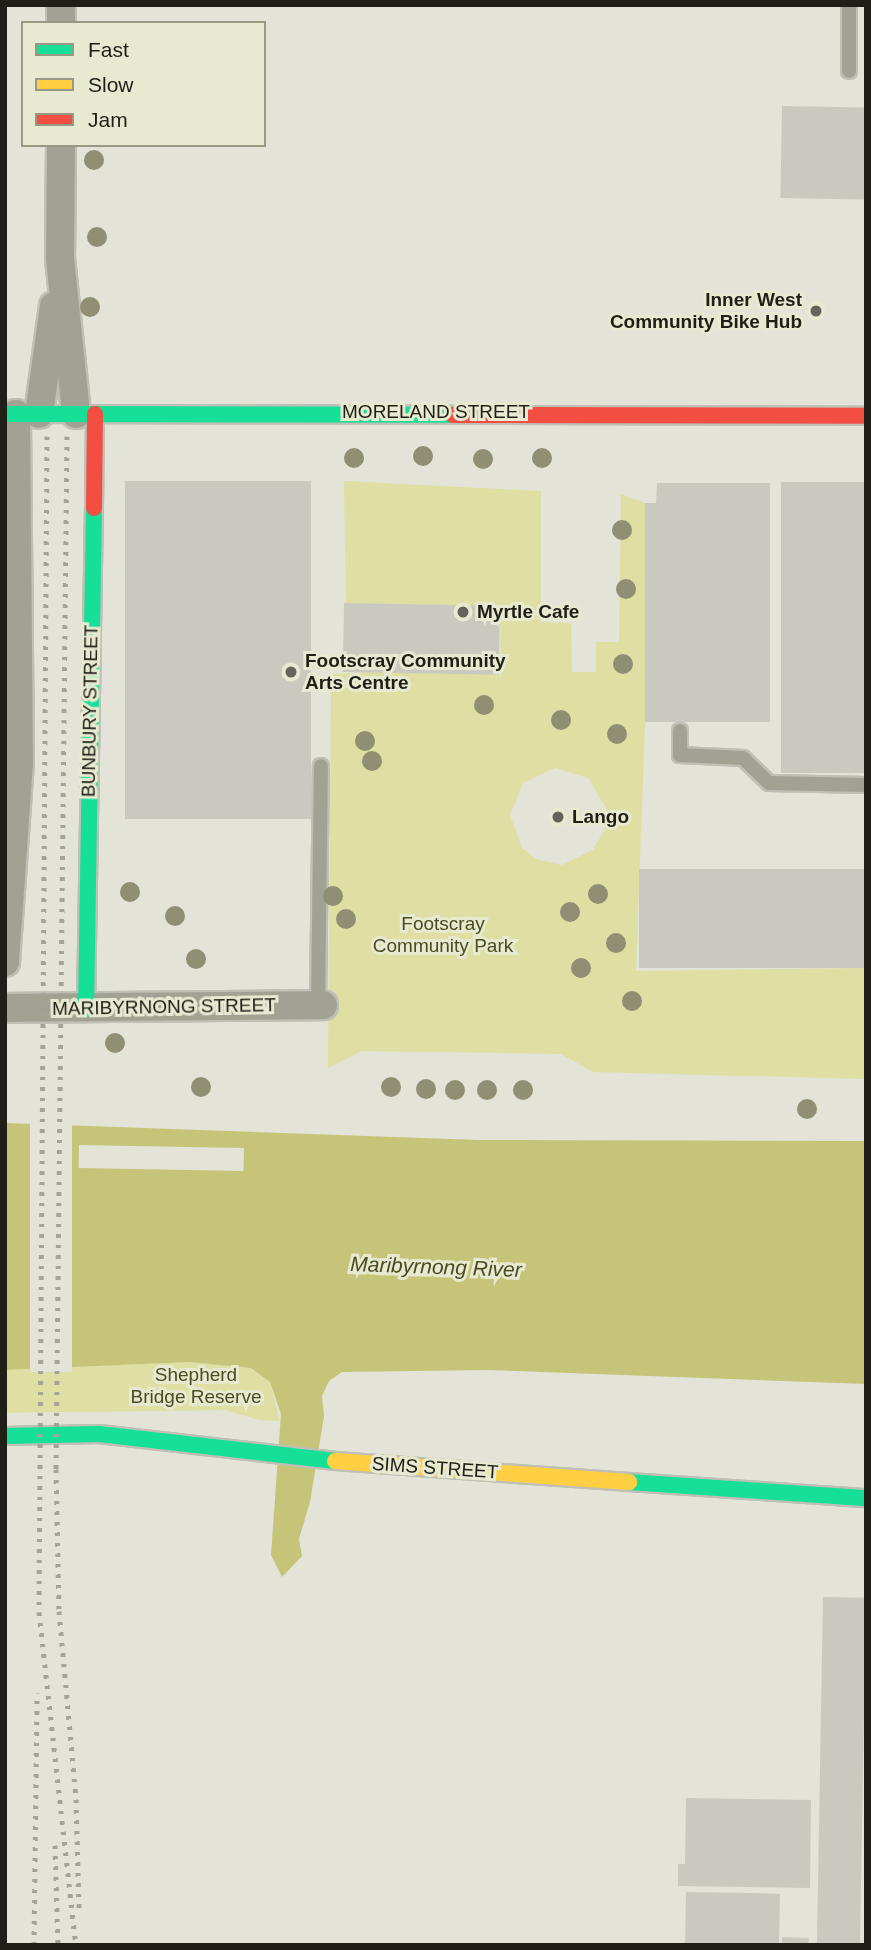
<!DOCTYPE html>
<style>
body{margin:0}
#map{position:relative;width:871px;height:1950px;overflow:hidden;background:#e3e3d7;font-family:Helvetica,sans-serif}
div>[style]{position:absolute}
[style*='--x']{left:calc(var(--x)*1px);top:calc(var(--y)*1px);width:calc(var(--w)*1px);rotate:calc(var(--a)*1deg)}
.green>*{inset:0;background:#dfdea3}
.water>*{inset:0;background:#c6c478}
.pier>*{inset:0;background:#e3e3d7;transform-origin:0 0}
.building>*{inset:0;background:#c9c9bf;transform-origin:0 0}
.roads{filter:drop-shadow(2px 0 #bfbfb5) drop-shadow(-2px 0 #bfbfb5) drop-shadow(0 2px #bfbfb5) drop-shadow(0 -2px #bfbfb5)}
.lane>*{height:14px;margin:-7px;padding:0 7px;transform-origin:7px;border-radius:7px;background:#a2a294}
.street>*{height:28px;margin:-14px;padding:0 14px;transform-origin:14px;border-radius:14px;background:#a2a294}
.fast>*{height:16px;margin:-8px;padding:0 8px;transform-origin:8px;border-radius:8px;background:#16e098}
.slow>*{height:16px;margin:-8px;padding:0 8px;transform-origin:8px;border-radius:8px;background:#ffcf43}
.jam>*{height:16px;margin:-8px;padding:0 8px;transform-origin:8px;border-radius:8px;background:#f24e42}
.rail>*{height:5px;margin-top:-2.5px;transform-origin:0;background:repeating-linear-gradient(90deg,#a3a398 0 3.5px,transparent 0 10.5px)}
.trees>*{width:20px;height:20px;margin:-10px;border-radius:50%;background:#908f73}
.dots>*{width:19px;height:19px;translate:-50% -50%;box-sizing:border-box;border:4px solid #e8e9d1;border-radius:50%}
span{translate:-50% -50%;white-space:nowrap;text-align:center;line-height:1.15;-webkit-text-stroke:6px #e8e9d1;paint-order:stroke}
.poi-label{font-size:19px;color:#1f1f17;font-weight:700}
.right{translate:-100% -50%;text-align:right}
.left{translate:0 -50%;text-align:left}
.street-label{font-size:19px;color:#1f1f17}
.park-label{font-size:19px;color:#4c4b21}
.water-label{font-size:21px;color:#4c4b20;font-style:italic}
.frame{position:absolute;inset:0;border:7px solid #1f1f17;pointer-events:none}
.legend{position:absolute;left:21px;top:21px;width:245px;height:126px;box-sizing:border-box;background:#e8e9d1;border:2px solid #989887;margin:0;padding:9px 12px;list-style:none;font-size:21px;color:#1f1f17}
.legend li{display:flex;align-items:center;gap:14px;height:35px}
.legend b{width:35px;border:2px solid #989887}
</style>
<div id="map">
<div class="green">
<div style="clip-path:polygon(evenodd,344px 481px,541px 491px,541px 622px,571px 623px,572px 672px,596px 672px,596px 642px,619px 642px,621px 494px,645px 503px,645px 722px,636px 971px,866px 968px,866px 1079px,593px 1072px,561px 1054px,362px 1051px,328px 1068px,331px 674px,501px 667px,500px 606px,346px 603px,344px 481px,555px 768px,588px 778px,606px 808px,606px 827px,593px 850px,562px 865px,536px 859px,522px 848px,510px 815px,523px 783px,555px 768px)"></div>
<div style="clip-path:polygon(189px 1362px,251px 1368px,270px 1382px,280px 1421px,259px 1420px,225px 1410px,5px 1413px,5px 1370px)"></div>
</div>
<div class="water">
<div style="clip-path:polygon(5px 1123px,478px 1140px,866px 1141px,866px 1384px,488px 1370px,342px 1372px,329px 1381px,322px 1396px,324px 1416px,310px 1502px,299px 1539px,302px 1556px,282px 1577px,271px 1555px,281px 1414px,270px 1382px,251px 1368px,189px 1362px,5px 1370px)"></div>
</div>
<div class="pier">
<div style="left:30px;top:1119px;width:42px;height:253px"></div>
<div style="left:79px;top:1145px;width:165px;height:23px;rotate:1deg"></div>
</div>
<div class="building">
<div style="left:782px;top:106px;width:84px;height:92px;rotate:1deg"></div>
<div style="left:311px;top:481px;width:338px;height:186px;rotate:90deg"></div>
<div style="left:866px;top:482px;width:291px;height:85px;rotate:90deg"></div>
<div style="clip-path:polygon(657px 483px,770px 483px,770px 722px,645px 722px,645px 503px,656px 503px)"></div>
<div style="left:344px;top:603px;width:156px;height:69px;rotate:1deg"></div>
<div style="left:866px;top:869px;width:99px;height:227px;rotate:90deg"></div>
<div style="left:823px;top:1597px;width:43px;height:348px;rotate:1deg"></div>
<div style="clip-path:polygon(686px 1798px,811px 1800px,810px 1888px,678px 1886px,678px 1864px,685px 1864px)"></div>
<div style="left:686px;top:1892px;width:94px;height:53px;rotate:1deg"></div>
<div style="clip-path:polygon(782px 1937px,809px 1938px,808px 1945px,782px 1945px)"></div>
</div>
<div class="roads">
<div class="lane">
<div style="--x:849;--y:71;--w:66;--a:-90"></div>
<div style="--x:680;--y:731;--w:24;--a:90"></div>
<div style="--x:680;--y:755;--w:63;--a:2.7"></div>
<div style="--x:743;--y:758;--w:36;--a:44"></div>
<div style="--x:769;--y:783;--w:97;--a:1.2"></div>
<div style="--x:318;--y:1005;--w:239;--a:-89.3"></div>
</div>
<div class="street">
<div style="--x:61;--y:23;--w:18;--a:-90"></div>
<div style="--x:61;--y:145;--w:113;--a:90.5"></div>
<div style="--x:60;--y:258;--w:157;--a:84.1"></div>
<div style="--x:39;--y:414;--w:109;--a:-82.1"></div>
<div style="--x:5;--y:962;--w:198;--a:-86"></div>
<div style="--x:19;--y:764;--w:350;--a:-90.5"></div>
<div style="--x:5;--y:1008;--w:318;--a:-0.5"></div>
</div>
<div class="fast">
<div style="--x:5;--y:414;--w:448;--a:0.1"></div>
<div style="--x:86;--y:1009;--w:501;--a:-89.09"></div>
<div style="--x:5;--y:1436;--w:94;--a:-1.2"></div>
<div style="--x:99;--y:1434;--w:238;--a:6.5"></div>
<div style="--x:629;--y:1482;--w:238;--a:3.9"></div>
</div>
<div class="slow">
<div style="--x:335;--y:1461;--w:295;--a:4.1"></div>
</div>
<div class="jam">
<div style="--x:453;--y:415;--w:413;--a:0.1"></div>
<div style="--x:94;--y:508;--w:94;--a:-89.4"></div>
</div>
</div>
<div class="rail">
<div style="--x:47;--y:436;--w:1176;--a:90.39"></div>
<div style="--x:39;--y:1612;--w:335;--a:83.7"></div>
<div style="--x:67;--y:436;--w:1033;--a:90.61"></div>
<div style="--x:56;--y:1469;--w:142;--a:88.8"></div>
<div style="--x:59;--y:1611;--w:189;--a:84.8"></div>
<div style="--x:76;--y:1799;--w:109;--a:88.4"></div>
<div style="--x:55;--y:1845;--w:100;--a:88.3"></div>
<div style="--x:34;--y:1945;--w:252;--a:-89.3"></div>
</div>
<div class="trees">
<div style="left:94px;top:160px"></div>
<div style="left:97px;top:237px"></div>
<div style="left:90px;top:307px"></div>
<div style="left:423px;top:456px"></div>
<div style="left:354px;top:458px"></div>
<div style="left:542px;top:458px"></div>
<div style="left:483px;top:459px"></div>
<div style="left:622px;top:530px"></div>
<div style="left:626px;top:589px"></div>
<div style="left:623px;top:664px"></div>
<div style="left:484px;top:705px"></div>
<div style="left:561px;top:720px"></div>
<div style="left:617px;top:734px"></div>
<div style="left:365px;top:741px"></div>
<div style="left:372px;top:761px"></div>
<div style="left:130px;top:892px"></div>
<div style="left:598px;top:894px"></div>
<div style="left:333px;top:896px"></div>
<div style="left:570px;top:912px"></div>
<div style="left:175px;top:916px"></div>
<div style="left:346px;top:919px"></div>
<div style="left:616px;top:943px"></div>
<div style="left:196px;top:959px"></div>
<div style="left:581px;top:968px"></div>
<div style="left:632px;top:1001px"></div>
<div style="left:115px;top:1043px"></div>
<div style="left:201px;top:1087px"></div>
<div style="left:391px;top:1087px"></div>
<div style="left:426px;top:1089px"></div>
<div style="left:455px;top:1090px"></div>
<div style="left:487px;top:1090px"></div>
<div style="left:523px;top:1090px"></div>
<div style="left:807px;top:1109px"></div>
</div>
<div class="dots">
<div style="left:816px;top:311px;background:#64645a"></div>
<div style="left:463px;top:612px;background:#64645a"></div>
<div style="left:291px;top:672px;background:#64645a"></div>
<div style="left:558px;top:817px;background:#64645a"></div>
</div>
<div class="poi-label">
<span class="right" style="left:802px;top:311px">Inner West<br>Community Bike Hub</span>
<span class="left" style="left:477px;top:612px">Myrtle Cafe</span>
<span class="left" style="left:305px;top:672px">Footscray Community<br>Arts Centre</span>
<span class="left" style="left:572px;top:817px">Lango</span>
</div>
<div class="street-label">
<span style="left:436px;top:412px">MORELAND STREET</span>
<span style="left:90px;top:711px;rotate:-89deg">BUNBURY STREET</span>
<span style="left:164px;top:1007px;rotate:-1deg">MARIBYRNONG STREET</span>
<span style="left:435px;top:1468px;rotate:4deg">SIMS STREET</span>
</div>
<div class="park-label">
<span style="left:443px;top:935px">Footscray<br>Community Park</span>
<span style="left:196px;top:1386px">Shepherd<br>Bridge Reserve</span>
</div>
<div class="water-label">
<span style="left:436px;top:1267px;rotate:2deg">Maribyrnong River</span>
</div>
<div class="frame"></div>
<ul class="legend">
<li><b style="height:9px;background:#16e098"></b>Fast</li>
<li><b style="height:9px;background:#ffcf43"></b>Slow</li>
<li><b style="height:9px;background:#f24e42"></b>Jam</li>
</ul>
</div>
